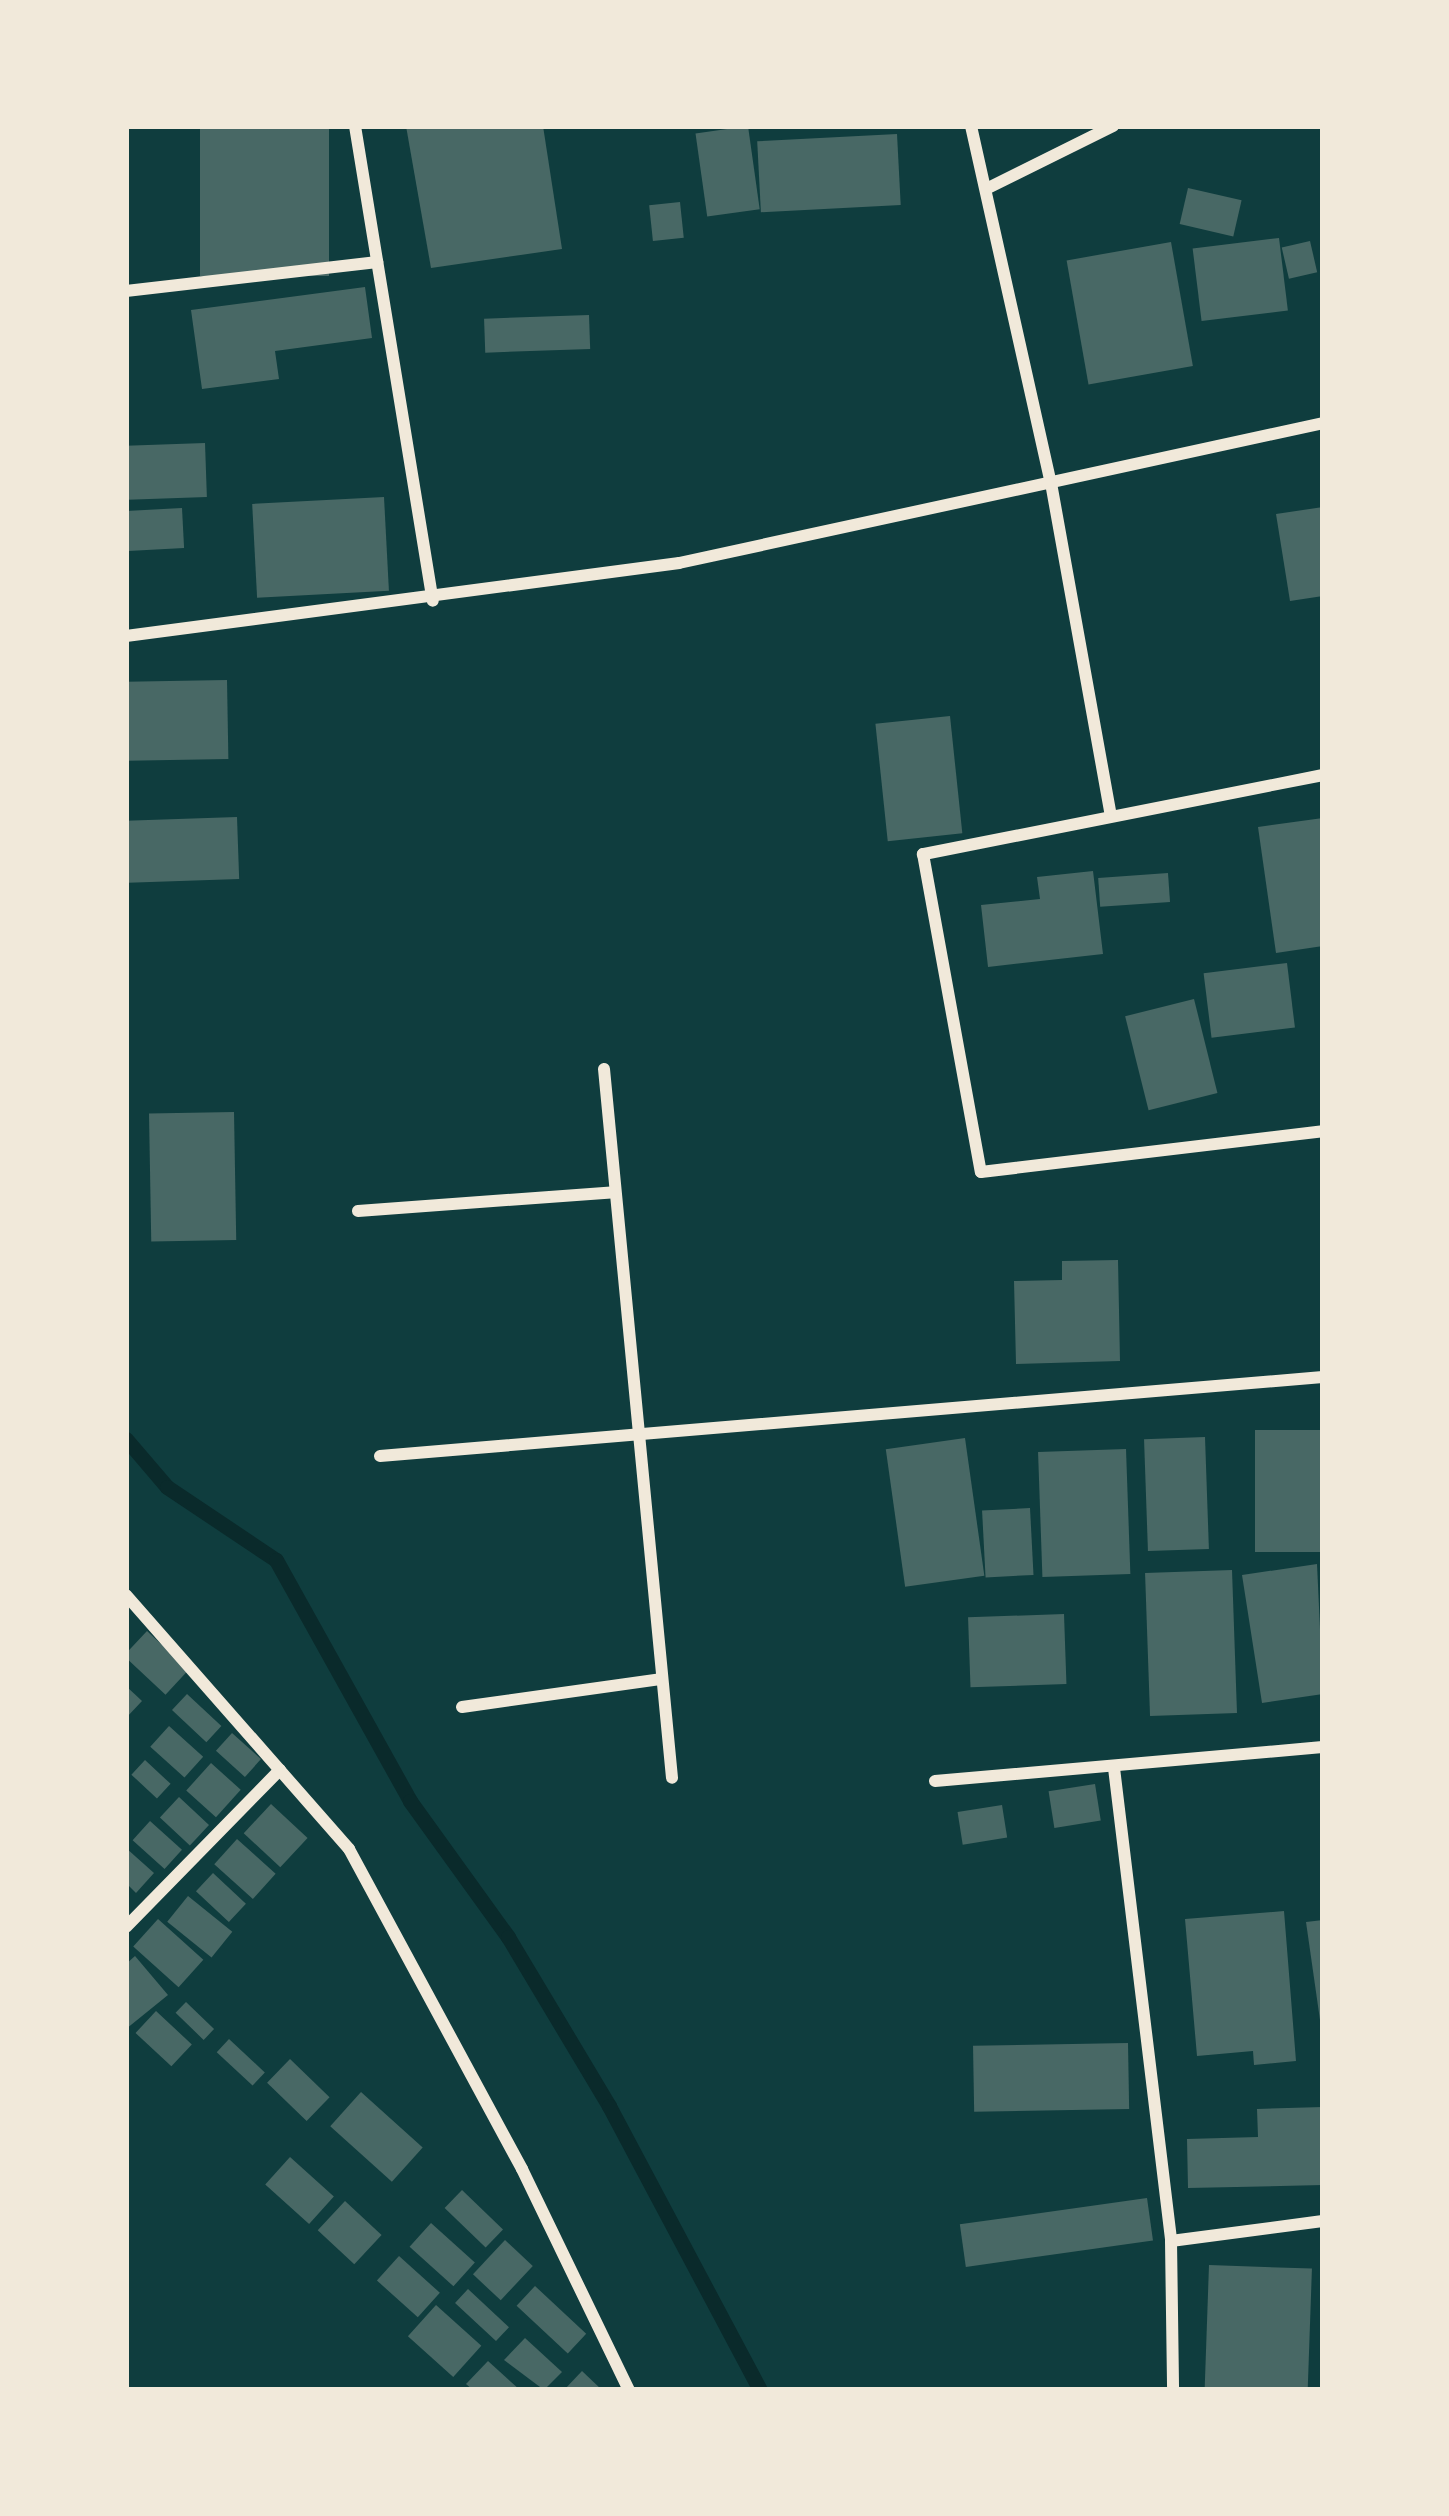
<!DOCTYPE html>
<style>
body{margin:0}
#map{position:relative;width:1449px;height:2516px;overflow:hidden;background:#0f3d3e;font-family:"Fira Sans Condensed",sans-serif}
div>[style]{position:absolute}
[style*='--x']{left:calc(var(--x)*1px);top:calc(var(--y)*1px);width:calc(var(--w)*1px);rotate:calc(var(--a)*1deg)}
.stream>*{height:15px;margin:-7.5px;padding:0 7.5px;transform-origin:7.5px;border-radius:7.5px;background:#0a2a2b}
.building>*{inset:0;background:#486865;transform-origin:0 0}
.minor>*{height:12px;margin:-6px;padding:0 6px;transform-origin:6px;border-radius:6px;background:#f1e9da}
span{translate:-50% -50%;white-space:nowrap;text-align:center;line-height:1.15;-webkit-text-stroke:9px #f1e9da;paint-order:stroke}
.frame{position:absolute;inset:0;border:129px solid #f1e9da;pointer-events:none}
</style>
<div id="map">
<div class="stream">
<div style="--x:126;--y:1439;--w:63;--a:49.5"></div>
<div style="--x:167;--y:1487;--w:131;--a:33.8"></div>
<div style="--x:276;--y:1560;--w:276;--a:60.9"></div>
<div style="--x:410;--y:1801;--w:168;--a:54.2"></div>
<div style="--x:508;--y:1937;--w:197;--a:59.1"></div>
<div style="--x:609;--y:2106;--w:322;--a:62"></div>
</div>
<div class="building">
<div style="left:200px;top:126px;width:129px;height:150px"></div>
<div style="clip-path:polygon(406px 126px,543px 126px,562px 249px,431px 268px)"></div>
<div style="left:748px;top:126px;width:84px;height:53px;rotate:82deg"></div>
<div style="left:897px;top:134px;width:71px;height:140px;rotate:87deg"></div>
<div style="left:1188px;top:188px;width:55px;height:37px;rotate:13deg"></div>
<div style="left:680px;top:202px;width:36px;height:31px;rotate:84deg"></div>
<div style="left:1279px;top:238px;width:73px;height:87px;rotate:83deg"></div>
<div style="left:1310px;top:241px;width:32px;height:29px;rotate:77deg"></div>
<div style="left:1171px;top:242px;width:126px;height:106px;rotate:80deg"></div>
<div style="clip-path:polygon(365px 287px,372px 338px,275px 351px,279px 379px,202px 389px,191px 310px)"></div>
<div style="left:589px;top:315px;width:34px;height:105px;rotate:88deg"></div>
<div style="left:205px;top:443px;width:54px;height:79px;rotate:88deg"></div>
<div style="left:384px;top:497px;width:94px;height:132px;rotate:87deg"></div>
<div style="clip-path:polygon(1323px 507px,1323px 596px,1290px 601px,1276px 514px)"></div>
<div style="left:182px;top:508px;width:40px;height:56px;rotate:87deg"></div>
<div style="left:227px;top:680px;width:79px;height:101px;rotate:89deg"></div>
<div style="left:950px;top:716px;width:118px;height:75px;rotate:84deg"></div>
<div style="left:237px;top:817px;width:62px;height:111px;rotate:88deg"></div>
<div style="clip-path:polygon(1323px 818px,1323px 946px,1276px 953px,1258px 827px)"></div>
<div style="clip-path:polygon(1093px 871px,1103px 954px,988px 967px,981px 905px,1040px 899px,1037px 877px)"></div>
<div style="left:1168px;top:873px;width:29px;height:70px;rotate:86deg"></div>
<div style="left:1287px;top:963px;width:65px;height:84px;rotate:83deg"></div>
<div style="left:1194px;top:999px;width:97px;height:71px;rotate:76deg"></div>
<div style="left:234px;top:1112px;width:128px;height:85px;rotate:89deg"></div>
<div style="clip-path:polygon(1118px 1260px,1120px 1361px,1016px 1364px,1014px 1281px,1062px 1280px,1062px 1261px)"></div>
<div style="left:1323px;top:1430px;width:122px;height:68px;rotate:90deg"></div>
<div style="left:1205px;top:1437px;width:112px;height:61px;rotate:88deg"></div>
<div style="left:965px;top:1438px;width:139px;height:80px;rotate:82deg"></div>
<div style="left:1126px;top:1449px;width:125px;height:88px;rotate:88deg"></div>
<div style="left:1030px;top:1508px;width:67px;height:48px;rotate:87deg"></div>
<div style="clip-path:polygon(1317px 1564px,1323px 1694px,1262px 1703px,1242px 1575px)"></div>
<div style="left:1232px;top:1570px;width:143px;height:87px;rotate:88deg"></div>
<div style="left:1064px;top:1614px;width:70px;height:96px;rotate:88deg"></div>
<div style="left:147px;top:1631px;width:57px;height:34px;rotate:43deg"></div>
<div style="clip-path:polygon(126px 1686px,142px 1701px,126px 1718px)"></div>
<div style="left:187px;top:1694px;width:47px;height:22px;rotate:43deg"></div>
<div style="left:169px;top:1726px;width:46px;height:28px;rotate:42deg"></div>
<div style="left:232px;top:1733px;width:39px;height:24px;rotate:42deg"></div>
<div style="left:145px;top:1760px;width:35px;height:20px;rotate:43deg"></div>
<div style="left:211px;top:1763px;width:40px;height:37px;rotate:42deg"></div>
<div style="left:1095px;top:1784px;width:37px;height:47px;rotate:81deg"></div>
<div style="left:179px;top:1797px;width:41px;height:28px;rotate:43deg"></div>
<div style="left:271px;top:1804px;width:50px;height:40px;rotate:43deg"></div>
<div style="left:1002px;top:1805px;width:33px;height:45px;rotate:81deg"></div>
<div style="left:150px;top:1821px;width:43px;height:26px;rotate:42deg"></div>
<div style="left:237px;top:1839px;width:52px;height:34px;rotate:42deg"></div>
<div style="clip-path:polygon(126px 1848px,154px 1873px,136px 1893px,126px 1883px)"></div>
<div style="left:213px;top:1873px;width:45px;height:25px;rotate:43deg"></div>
<div style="left:188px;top:1896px;width:57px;height:33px;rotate:39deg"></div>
<div style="clip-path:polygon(1284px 1911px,1296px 2061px,1254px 2065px,1253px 2051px,1197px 2056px,1185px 1919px)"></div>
<div style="left:158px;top:1919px;width:61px;height:37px;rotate:42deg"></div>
<div style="clip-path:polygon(1323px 1920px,1323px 2019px,1320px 2020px,1306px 1922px)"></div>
<div style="clip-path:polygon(135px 1956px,168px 1995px,126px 2029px,126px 1964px)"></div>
<div style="left:186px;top:2002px;width:39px;height:15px;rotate:44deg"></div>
<div style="left:156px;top:2011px;width:49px;height:30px;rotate:43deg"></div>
<div style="left:229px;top:2039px;width:49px;height:18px;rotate:43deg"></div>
<div style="left:1128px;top:2043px;width:66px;height:155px;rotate:89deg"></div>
<div style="left:290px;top:2059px;width:55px;height:33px;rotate:44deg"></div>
<div style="left:361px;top:2092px;width:83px;height:46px;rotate:42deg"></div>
<div style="clip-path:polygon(1323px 2107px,1323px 2185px,1188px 2188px,1187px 2139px,1258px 2137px,1257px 2109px)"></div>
<div style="left:290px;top:2157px;width:59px;height:37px;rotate:42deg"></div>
<div style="left:462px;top:2190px;width:57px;height:25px;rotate:44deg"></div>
<div style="left:1147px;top:2198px;width:43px;height:189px;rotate:82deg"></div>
<div style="left:345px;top:2201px;width:50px;height:40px;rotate:43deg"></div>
<div style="left:431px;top:2223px;width:59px;height:32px;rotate:42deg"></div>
<div style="left:505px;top:2240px;width:38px;height:47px;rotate:43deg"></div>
<div style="left:399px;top:2256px;width:55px;height:33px;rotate:42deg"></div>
<div style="left:1209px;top:2265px;width:103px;height:125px;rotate:2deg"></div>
<div style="left:535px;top:2286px;width:70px;height:27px;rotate:43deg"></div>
<div style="left:468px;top:2289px;width:56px;height:19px;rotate:43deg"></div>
<div style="left:436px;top:2305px;width:61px;height:42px;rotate:42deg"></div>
<div style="clip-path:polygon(525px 2338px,562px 2372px,544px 2390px,504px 2360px)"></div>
<div style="clip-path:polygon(488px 2361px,520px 2390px,473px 2390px,466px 2384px)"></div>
<div style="clip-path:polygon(582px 2371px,602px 2390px,564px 2390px)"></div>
</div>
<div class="minor">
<div style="--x:355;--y:126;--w:481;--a:80.7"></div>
<div style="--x:971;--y:126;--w:366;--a:77.4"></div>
<div style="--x:1051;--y:483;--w:338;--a:79.8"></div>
<div style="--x:986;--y:189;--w:142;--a:-26.4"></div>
<div style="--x:126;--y:291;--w:253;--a:-6.6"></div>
<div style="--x:126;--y:636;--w:558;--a:-7.52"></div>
<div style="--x:679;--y:563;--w:659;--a:-12.26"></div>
<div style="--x:1323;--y:775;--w:408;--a:168.8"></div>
<div style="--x:923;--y:854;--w:323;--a:79.7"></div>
<div style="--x:981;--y:1172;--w:344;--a:-6.8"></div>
<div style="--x:604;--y:1069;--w:712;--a:84.52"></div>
<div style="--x:358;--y:1211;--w:257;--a:-4.2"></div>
<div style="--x:380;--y:1456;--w:946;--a:-4.79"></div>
<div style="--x:126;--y:1595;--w:338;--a:48.7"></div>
<div style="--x:349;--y:1849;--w:364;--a:61.6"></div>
<div style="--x:522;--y:2169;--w:246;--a:64.2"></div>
<div style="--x:462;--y:1707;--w:202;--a:-8"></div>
<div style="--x:1114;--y:1768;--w:476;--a:83.1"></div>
<div style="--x:1171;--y:2241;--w:149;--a:89.2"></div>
<div style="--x:935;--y:1781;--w:389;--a:-5"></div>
<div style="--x:126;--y:1927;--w:220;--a:-45.6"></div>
<div style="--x:1171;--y:2241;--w:153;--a:-7.5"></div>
</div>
<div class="frame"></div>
</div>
